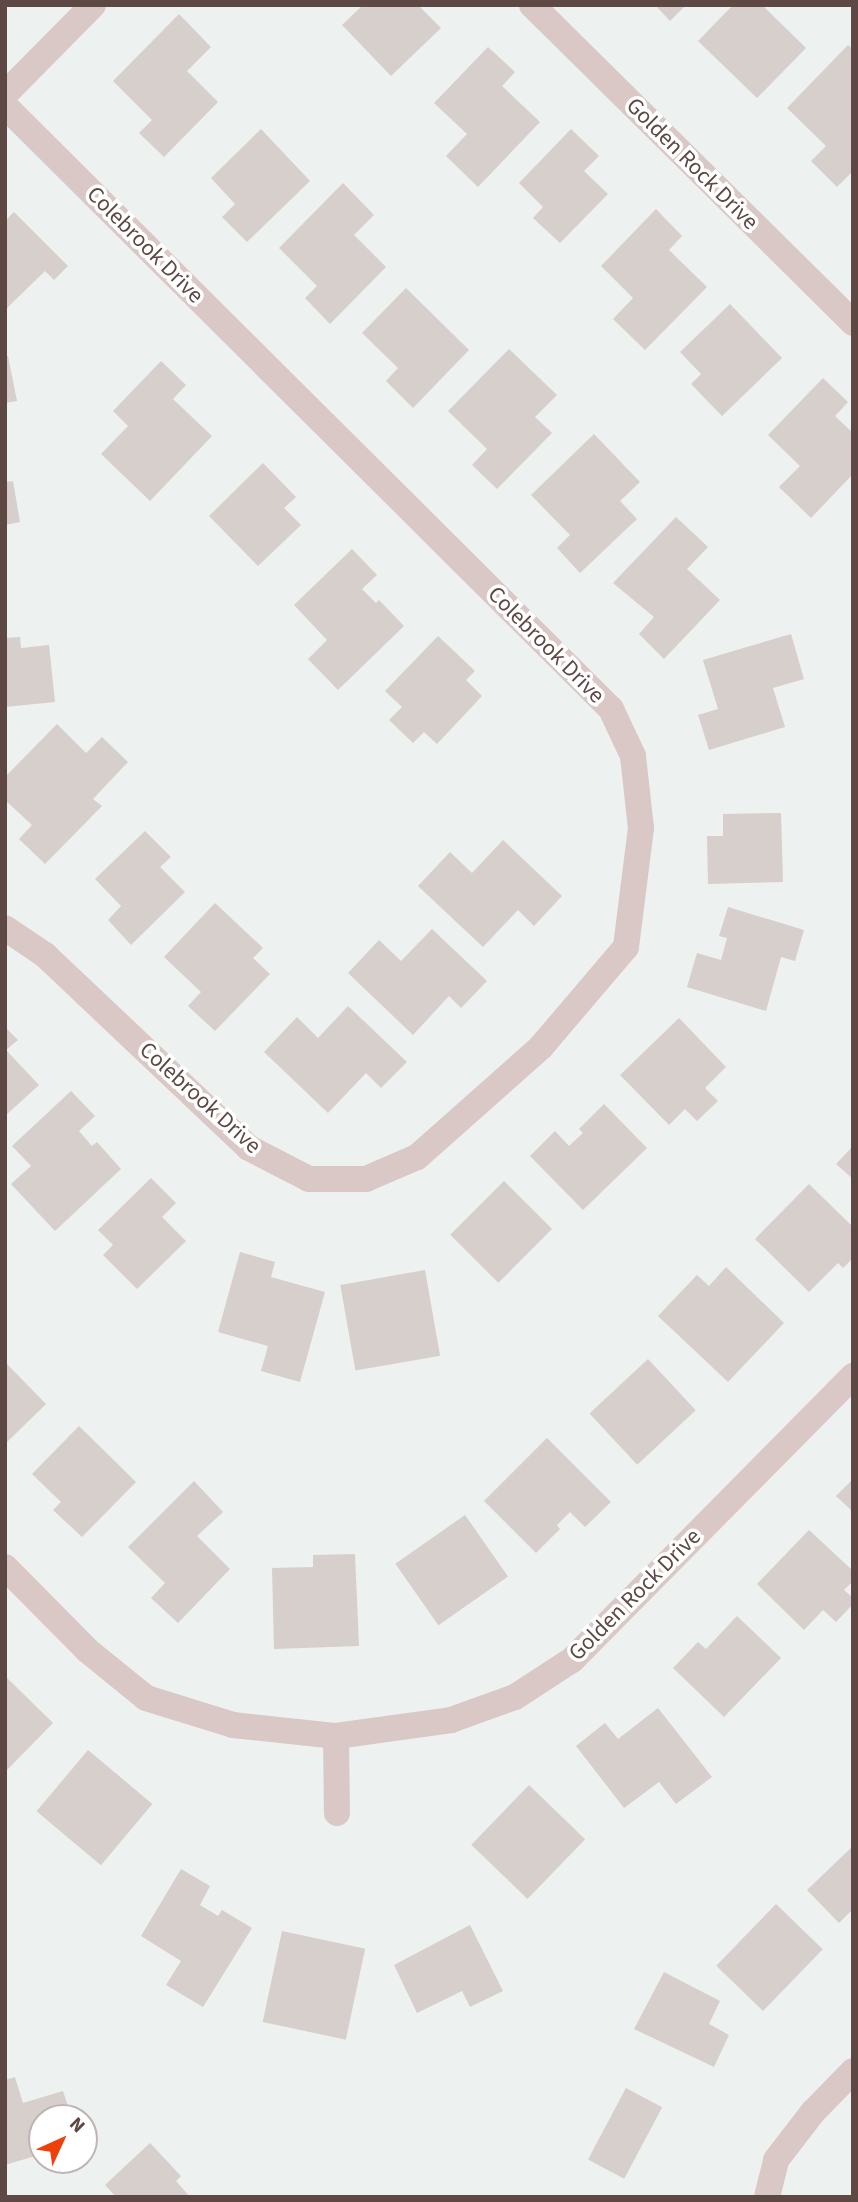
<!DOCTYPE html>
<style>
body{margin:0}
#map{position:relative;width:858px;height:2202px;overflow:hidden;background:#edf1f0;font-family:"Source Sans 3",sans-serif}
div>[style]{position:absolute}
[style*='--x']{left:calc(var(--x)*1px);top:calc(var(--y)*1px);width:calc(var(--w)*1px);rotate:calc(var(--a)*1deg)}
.building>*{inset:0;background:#d6cfcc;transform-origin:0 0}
.minor>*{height:26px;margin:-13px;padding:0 13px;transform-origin:13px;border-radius:13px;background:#d9c8c6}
span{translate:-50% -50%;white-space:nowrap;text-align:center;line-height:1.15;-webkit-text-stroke:7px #fff;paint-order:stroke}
.street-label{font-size:23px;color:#5d4844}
.frame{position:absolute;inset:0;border:7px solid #5d4844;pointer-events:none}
.north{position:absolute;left:28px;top:2104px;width:70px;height:70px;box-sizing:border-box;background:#fff;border:2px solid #beb6b4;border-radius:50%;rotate:45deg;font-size:19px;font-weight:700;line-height:28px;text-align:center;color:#5d4844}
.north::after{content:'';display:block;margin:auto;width:24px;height:32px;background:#ed400b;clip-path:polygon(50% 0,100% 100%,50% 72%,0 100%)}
</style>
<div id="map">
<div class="building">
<div style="clip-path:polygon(363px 5px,418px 5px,441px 28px,391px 76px,342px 25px)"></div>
<div style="clip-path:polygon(655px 5px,686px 5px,670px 21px)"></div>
<div style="clip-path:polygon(733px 5px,762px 5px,806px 48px,757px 98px,698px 41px)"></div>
<div style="clip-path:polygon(179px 14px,211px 47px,187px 71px,218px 102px,164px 157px,139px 133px,152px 120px,113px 81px)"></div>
<div style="clip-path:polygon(848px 45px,853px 49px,853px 171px,837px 187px,811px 161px,826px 146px,787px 108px)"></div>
<div style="clip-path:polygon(488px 47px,515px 72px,502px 86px,540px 122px,478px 187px,446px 156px,467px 134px,434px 103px)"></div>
<div style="clip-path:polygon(261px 129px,310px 181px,247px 242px,222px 217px,235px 204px,211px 178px)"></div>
<div style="clip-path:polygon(571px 129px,599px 156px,584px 171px,608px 194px,560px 243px,533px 218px,543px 207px,519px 183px)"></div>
<div style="clip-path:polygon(343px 183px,374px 215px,354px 235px,386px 267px,330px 324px,305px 298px,317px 286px,279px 248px)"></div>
<div style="clip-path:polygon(656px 209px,682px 236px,669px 250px,707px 287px,645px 350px,613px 319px,633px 298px,601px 266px)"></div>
<div style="clip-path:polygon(14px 212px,68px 266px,54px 280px,45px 271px,5px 310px,5px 221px)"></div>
<div style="clip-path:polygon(406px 288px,469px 350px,413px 408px,386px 381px,398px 368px,362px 333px)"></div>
<div style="clip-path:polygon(730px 304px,782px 358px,722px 416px,691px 384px,701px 374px,680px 352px)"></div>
<div style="clip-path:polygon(509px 349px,557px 395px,535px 417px,552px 433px,497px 489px,472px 465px,487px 449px,448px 411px)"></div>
<div style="clip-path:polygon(8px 356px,17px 401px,5px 403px,5px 357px)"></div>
<div style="clip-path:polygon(161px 361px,186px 385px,173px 399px,212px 436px,150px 501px,101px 454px,128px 426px,113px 411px)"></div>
<div style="clip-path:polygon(823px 378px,848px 402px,835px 416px,853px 433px,853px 474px,811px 518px,779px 487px,800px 466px,768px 435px)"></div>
<div style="clip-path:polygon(594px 434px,640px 482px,620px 501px,637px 519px,580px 573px,557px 548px,570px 535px,531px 495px)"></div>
<div style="clip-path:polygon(263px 463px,296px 497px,284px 508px,301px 525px,258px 566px,209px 516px)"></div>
<div style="clip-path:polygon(13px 481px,20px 522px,5px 525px,5px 482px)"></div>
<div style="clip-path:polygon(676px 517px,708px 547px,687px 569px,720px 600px,664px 659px,639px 634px,654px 617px,613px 583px)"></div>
<div style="clip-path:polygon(352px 549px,377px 575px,362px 589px,376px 603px,379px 600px,404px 626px,338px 690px,308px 659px,327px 640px,294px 605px)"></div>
<div style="clip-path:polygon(791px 634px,804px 679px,773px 688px,785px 727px,709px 750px,698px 715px,718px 709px,703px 660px)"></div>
<div style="clip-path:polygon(438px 636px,475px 671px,466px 680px,482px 696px,437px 744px,424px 732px,413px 743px,389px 720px,402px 707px,385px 691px)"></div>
<div style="clip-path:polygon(20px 637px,21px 648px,49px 645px,55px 702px,5px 707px,5px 638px)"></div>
<div style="clip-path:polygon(57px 724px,86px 753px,102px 737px,128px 762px,93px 799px,102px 806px,45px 864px,19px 839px,32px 825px,5px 800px,5px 777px)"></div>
<div style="clip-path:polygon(781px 813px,783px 882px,708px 884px,707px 836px,723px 836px,723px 814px)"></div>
<div style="clip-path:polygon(145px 831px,171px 857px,160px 867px,185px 892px,131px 945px,108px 920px,121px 906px,95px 879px)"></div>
<div style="clip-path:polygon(503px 840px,562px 896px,534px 926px,518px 910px,483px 947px,418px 886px,450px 852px,472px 873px)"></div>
<div style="clip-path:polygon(215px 903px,263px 948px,253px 958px,270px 974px,215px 1031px,188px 1006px,201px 992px,164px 957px)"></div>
<div style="clip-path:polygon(728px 907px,804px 930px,795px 961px,781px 957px,766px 1011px,687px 987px,697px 953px,721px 960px,727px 938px,719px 936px)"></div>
<div style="clip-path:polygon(432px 929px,487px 981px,461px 1008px,449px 996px,413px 1035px,348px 973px,379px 940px,401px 961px)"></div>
<div style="clip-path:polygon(348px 1006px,407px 1062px,381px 1088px,366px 1073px,328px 1113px,264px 1052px,297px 1017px,318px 1038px)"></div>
<div style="clip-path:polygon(679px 1018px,726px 1067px,705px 1088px,718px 1101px,697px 1121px,685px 1109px,669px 1125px,620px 1075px)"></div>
<div style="clip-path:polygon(5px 1027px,18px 1040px,6px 1050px,39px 1085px,5px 1116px)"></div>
<div style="clip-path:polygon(71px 1091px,95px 1116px,79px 1131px,92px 1146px,97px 1142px,121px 1169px,55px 1231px,11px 1184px,31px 1166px,12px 1146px)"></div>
<div style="clip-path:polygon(604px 1104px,647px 1148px,583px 1210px,530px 1156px,555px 1131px,569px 1146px,583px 1133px,579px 1129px)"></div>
<div style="clip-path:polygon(853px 1146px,853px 1179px,836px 1164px)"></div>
<div style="clip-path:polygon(151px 1178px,176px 1203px,162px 1217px,186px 1241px,137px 1289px,103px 1255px,113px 1245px,98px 1230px)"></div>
<div style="left:504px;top:1181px;width:68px;height:76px;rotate:45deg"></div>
<div style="clip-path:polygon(809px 1184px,853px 1227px,853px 1258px,843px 1268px,838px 1263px,809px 1292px,755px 1239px)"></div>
<div style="clip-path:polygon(240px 1252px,275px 1262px,271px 1277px,325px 1292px,300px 1382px,261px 1371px,268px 1346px,218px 1332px)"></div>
<div style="clip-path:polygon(726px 1267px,784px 1323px,728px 1382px,658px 1316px,697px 1275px,709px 1286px)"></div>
<div style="left:425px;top:1270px;width:87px;height:86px;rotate:80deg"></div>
<div style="left:648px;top:1359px;width:70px;height:80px;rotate:47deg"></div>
<div style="clip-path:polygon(5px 1362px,46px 1404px,5px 1444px)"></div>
<div style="clip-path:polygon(79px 1426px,136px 1482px,82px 1537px,53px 1510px,61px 1502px,32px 1474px)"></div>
<div style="clip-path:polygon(547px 1438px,611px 1502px,585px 1527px,570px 1512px,557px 1525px,560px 1529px,536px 1553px,484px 1501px)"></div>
<div style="clip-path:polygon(853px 1479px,853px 1512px,836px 1496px)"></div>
<div style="clip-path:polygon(194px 1481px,223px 1512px,197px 1536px,230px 1569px,178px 1623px,151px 1598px,165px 1583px,128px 1547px)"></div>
<div style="left:465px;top:1515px;width:75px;height:85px;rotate:55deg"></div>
<div style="clip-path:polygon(809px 1530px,853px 1571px,853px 1581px,844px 1590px,853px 1598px,853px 1604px,836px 1622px,823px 1610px,804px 1630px,757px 1584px)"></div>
<div style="clip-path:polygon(355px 1554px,359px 1646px,274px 1649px,272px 1568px,313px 1567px,313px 1555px)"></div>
<div style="clip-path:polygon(737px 1616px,781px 1658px,724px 1717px,673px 1668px,698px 1642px,706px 1649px)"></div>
<div style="clip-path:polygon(5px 1676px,53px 1723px,5px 1772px)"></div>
<div style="clip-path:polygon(658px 1708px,712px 1777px,676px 1804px,659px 1782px,624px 1808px,576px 1746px,605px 1723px,618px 1739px)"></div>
<div style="left:88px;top:1750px;width:84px;height:80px;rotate:40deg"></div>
<div style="left:529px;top:1785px;width:78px;height:83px;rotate:44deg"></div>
<div style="clip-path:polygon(853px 1846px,853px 1909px,839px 1923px,807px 1890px)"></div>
<div style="clip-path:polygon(181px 1869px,210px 1886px,200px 1905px,218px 1916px,222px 1910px,252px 1928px,203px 2007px,166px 1985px,181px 1961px,141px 1936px)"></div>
<div style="left:776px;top:1904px;width:65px;height:86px;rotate:44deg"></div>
<div style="clip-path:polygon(470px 1925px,503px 1991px,470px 2007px,462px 1991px,417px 2013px,394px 1965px)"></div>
<div style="left:282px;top:1931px;width:85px;height:93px;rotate:12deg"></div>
<div style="clip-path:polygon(664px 1972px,720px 2001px,709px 2024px,729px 2035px,714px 2067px,634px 2029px)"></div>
<div style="clip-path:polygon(15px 2077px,23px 2103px,63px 2091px,72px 2118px,42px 2118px,42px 2154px,5px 2165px,5px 2080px)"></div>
<div style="left:626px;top:2088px;width:41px;height:81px;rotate:28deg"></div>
<div style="clip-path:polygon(150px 2143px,181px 2176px,176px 2181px,190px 2197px,116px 2197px,105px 2185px)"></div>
</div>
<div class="minor">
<div style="--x:532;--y:5;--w:452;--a:44.7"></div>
<div style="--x:5;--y:94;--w:125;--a:-45.3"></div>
<div style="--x:5;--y:106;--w:855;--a:44.86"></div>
<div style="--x:611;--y:709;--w:52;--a:64.9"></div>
<div style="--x:633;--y:756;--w:72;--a:83.7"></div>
<div style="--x:641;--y:828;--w:120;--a:97.2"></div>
<div style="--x:626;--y:947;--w:131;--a:130.4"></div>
<div style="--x:541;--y:1047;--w:166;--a:138.4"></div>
<div style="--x:417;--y:1157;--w:56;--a:156.7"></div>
<div style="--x:366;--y:1179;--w:57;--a:180"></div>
<div style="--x:309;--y:1179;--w:68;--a:-152.7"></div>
<div style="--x:249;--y:1148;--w:281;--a:-136.6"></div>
<div style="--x:45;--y:955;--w:48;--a:-146"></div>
<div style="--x:5;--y:1567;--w:117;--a:45.3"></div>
<div style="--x:87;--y:1650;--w:76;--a:39.1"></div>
<div style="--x:146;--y:1698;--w:91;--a:17.2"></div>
<div style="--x:233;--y:1725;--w:104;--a:6.1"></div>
<div style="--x:336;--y:1736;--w:116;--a:-7.9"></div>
<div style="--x:451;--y:1720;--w:68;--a:-19.8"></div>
<div style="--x:515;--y:1697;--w:68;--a:-33"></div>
<div style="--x:572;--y:1660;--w:400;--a:-45.3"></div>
<div style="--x:336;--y:1736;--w:77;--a:89.3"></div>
<div style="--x:767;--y:2197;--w:38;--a:-76"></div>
<div style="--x:776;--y:2160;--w:61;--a:-52.4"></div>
<div style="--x:813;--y:2112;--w:57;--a:-45.7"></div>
</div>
<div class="street-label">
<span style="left:692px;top:164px;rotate:45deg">Golden Rock Drive</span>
<span style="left:145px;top:245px;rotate:45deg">Colebrook Drive</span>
<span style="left:546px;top:645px;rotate:45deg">Colebrook Drive</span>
<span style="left:200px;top:1098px;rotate:42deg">Colebrook Drive</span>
<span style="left:635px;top:1595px;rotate:-45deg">Golden Rock Drive</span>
</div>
<div class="frame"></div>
<div class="north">N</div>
</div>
